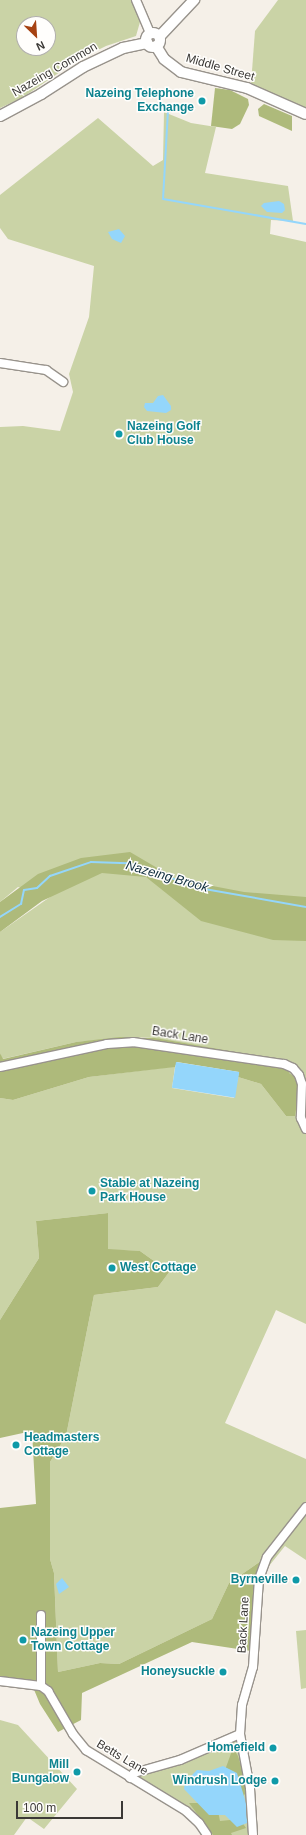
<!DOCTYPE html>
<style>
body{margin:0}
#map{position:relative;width:306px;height:1835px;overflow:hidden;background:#f5f0e8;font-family:Helvetica,sans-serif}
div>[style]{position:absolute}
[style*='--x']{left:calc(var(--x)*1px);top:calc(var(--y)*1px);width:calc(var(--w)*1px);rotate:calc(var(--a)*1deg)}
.green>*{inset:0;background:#cad3a6}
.forest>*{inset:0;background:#aeba7b}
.water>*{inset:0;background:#94d6fb;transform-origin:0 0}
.stream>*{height:2px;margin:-1px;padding:0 1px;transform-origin:1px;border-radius:1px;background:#94d6fb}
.roads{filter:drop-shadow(1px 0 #98938c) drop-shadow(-1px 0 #98938c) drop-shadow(0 1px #98938c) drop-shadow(0 -1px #98938c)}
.minor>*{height:8px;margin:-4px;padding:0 4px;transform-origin:4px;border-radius:4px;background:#fff}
.tertiary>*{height:10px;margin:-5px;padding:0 5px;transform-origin:5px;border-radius:5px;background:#fff}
.tertiary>.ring{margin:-5px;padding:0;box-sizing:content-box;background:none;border:10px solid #fff;border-radius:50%}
.dots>*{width:11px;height:11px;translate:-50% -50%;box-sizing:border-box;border:2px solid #fffefc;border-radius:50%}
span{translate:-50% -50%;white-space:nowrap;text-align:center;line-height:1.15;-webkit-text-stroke:3px #fffefc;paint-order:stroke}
.street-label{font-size:12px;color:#3b3936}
.culture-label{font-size:12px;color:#0d838f;font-weight:700}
.right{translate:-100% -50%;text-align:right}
.left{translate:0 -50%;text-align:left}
.water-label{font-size:13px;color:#102e3e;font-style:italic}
.north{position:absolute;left:16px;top:16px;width:40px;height:40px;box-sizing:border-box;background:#fffefc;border:1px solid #b1afad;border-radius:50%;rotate:155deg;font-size:11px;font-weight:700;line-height:16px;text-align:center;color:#3b3936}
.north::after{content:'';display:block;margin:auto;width:14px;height:18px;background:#a64212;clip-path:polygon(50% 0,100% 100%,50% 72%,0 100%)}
.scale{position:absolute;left:16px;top:1801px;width:107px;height:18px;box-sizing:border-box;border:2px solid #3b3936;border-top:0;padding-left:5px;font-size:12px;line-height:14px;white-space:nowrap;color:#3b3936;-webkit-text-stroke:3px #fffefc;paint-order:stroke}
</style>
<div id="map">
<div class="green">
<div style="clip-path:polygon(evenodd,0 0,131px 0,140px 22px,136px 36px,106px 46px,76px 61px,22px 98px,0 108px,0 0,24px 24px,48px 24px,48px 48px,24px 48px,24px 24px)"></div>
<div style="clip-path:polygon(278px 0,306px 0,306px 109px,251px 84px,255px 31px)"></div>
<div style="clip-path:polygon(164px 112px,191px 123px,216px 127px,205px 173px,288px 186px,293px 221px,271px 220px,270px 234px,306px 242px,306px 1324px,276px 1310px,225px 1423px,306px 1459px,306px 1560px,285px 1546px,269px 1566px,261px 1561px,229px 1583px,212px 1619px,119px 1664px,100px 1663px,58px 1672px,54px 1573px,50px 1559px,50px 1462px,66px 1436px,94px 1295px,158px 1287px,173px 1267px,154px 1261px,140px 1251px,108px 1250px,108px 1213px,36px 1221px,39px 1258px,0 1320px,0 1098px,13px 1100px,89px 1077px,170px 1067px,175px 1067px,172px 1088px,234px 1098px,238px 1077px,261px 1084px,286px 1116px,299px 1090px,155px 1038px,141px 1037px,76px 1042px,2px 1059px,0 1053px,0 932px,50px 897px,18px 887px,0 902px,0 427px,23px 426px,60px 431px,73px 392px,69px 374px,89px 317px,94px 266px,8px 239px,0 228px,0 195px,98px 118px,153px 166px,163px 160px)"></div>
<div style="clip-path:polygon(306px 1630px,306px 1688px,301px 1689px,296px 1631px)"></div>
<div style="clip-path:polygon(0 1720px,18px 1725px,77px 1789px,44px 1829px,27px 1817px,14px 1835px,0 1835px)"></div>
<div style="clip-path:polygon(243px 1730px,254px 1835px,206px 1835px,199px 1823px,123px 1773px,185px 1756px)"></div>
</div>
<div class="forest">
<div style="clip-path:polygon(215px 88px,230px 90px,248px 99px,249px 105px,240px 124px,232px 129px,211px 126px)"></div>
<div style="clip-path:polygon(264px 104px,292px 116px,292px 131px,259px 116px,258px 109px)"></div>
<div style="clip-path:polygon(130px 852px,176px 879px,244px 892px,306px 897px,306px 941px,273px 940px,201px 921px,146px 877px,102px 873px,42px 901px,0 932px,0 902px,38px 874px,81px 858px)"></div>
<div style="clip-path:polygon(120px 1037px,155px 1038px,288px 1061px,289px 1073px,296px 1078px,299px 1090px,295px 1116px,286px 1116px,261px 1084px,238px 1077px,239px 1072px,177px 1062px,175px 1067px,89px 1077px,13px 1100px,0 1098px,0 1053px,3px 1059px,76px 1042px)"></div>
<div style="clip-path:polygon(108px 1213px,108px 1249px,140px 1251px,154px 1261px,173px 1267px,158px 1287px,94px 1295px,66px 1436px,50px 1462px,50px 1559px,54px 1573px,58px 1672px,100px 1663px,119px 1664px,212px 1619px,229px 1583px,261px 1561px,254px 1593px,251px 1651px,192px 1642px,82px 1693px,81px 1720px,58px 1732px,40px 1704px,30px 1680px,0 1677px,0 1508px,36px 1504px,32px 1431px,0 1438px,0 1320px,39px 1258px,36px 1221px)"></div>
<div style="clip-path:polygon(233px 1748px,238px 1756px,248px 1789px,243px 1797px,225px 1770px)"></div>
<div style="clip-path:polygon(189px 1803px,199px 1803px,218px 1811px,220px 1821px,240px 1819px,246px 1828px,231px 1833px,232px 1835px,213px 1835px)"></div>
</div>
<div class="water">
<div style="clip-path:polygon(279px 201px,284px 204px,285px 210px,282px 213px,267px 212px,261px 206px,264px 203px)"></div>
<div style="clip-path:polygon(119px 229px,125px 236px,121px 243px,112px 239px,108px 232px)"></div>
<div style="clip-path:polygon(163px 395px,171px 406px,171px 410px,166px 413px,147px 411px,144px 407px,145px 403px,153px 403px,158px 396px)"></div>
<div style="left:176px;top:1062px;width:64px;height:26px;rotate:9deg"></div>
<div style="clip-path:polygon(62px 1578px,69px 1587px,59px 1594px,56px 1584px)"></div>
<div style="clip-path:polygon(223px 1766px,237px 1773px,246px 1803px,247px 1823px,237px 1827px,225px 1815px,209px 1815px,184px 1789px,185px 1782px,197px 1770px,209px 1771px)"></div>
</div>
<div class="stream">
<div style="--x:168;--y:110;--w:89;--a:93.2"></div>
<div style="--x:163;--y:199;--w:145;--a:9.9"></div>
<div style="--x:0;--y:917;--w:25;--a:-32"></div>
<div style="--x:21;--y:904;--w:14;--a:-78"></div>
<div style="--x:24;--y:890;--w:13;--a:-9"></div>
<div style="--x:37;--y:888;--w:18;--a:-43"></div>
<div style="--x:50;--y:876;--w:43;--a:-18.9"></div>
<div style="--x:91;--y:862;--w:37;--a:2"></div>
<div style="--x:128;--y:863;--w:28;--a:17"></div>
<div style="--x:155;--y:871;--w:41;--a:22.8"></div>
<div style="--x:193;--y:887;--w:115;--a:10"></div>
</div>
<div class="roads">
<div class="minor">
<div style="--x:136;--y:0;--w:36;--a:67"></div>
<div style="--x:0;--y:363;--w:47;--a:8.7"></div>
<div style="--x:46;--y:370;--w:21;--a:35"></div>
<div style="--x:0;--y:1067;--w:109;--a:-12.1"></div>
<div style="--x:107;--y:1044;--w:26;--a:-4"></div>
<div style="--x:133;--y:1042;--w:153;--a:8.3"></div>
<div style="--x:284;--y:1064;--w:10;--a:24"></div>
<div style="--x:293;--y:1068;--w:9;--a:49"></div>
<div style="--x:299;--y:1075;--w:9;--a:72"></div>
<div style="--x:302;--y:1084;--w:34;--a:92"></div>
<div style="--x:301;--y:1118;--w:12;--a:66"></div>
<div style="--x:41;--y:1615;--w:71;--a:90"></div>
<div style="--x:0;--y:1681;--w:41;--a:7"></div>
<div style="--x:41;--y:1686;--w:9;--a:36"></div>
<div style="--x:48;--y:1691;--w:50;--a:59.8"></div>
<div style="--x:73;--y:1734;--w:21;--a:51"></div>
<div style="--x:86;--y:1750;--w:117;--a:31.4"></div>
<div style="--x:186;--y:1811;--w:18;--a:43"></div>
<div style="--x:199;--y:1823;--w:14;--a:56"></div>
<div style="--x:130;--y:1778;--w:6;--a:-51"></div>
<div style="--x:134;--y:1773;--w:48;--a:-15.8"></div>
<div style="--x:180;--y:1760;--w:65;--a:-23.4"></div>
<div style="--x:253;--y:1835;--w:47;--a:-93.7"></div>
<div style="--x:250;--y:1788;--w:55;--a:-100.5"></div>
<div style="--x:240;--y:1734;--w:29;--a:-86"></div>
<div style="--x:242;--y:1705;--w:40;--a:-74"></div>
<div style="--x:253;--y:1667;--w:88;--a:-86.1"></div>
<div style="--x:259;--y:1579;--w:23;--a:-70"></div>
<div style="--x:267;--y:1557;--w:63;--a:-52"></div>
</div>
<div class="tertiary">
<div class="ring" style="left:146px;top:33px;width:4px;height:4px"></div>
<div style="--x:160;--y:36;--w:50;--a:-46.6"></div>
<div style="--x:156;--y:46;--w:15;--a:58"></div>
<div style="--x:164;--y:59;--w:21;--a:37"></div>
<div style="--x:181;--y:72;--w:68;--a:13.6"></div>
<div style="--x:247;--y:88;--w:64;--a:23.8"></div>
<div style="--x:0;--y:116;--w:47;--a:-28.2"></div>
<div style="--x:41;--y:94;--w:50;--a:-32.7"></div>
<div style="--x:83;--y:67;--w:44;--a:-25.4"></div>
<div style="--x:123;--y:48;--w:25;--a:-12"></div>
</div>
</div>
<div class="dots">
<div style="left:202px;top:101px;background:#0f9aa8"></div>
<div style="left:119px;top:434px;background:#0f9aa8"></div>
<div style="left:92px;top:1191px;background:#0f9aa8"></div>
<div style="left:112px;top:1268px;background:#0f9aa8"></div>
<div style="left:16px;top:1445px;background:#0f9aa8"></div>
<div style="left:296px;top:1580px;background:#0f9aa8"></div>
<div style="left:23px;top:1640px;background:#0f9aa8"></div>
<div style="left:223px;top:1672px;background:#0f9aa8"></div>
<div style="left:273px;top:1748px;background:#0f9aa8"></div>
<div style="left:77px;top:1772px;background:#0f9aa8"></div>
<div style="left:275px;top:1781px;background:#0f9aa8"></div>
</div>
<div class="street-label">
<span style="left:220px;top:68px;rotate:16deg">Middle Street</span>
<span style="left:55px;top:70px;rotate:-30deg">Nazeing Common</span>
<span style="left:180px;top:1036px;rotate:9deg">Back Lane</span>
<span style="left:244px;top:1625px;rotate:-87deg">Back Lane</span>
<span style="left:122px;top:1758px;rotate:31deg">Betts Lane</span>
</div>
<div class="culture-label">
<span class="right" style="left:194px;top:101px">Nazeing Telephone<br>Exchange</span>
<span class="left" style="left:127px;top:434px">Nazeing Golf<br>Club House</span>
<span class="left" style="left:100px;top:1191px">Stable at Nazeing<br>Park House</span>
<span class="left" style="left:120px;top:1268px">West Cottage</span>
<span class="left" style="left:24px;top:1445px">Headmasters<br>Cottage</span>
<span class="right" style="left:288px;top:1580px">Byrneville</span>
<span class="left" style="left:31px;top:1640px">Nazeing Upper<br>Town Cottage</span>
<span class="right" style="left:215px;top:1672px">Honeysuckle</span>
<span class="right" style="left:265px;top:1748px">Homefield</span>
<span class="right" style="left:69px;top:1772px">Mill<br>Bungalow</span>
<span class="right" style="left:267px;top:1781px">Windrush Lodge</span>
</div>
<div class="water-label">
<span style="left:167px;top:877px;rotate:16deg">Nazeing Brook</span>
</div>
<div class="north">N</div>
<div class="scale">100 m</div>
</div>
